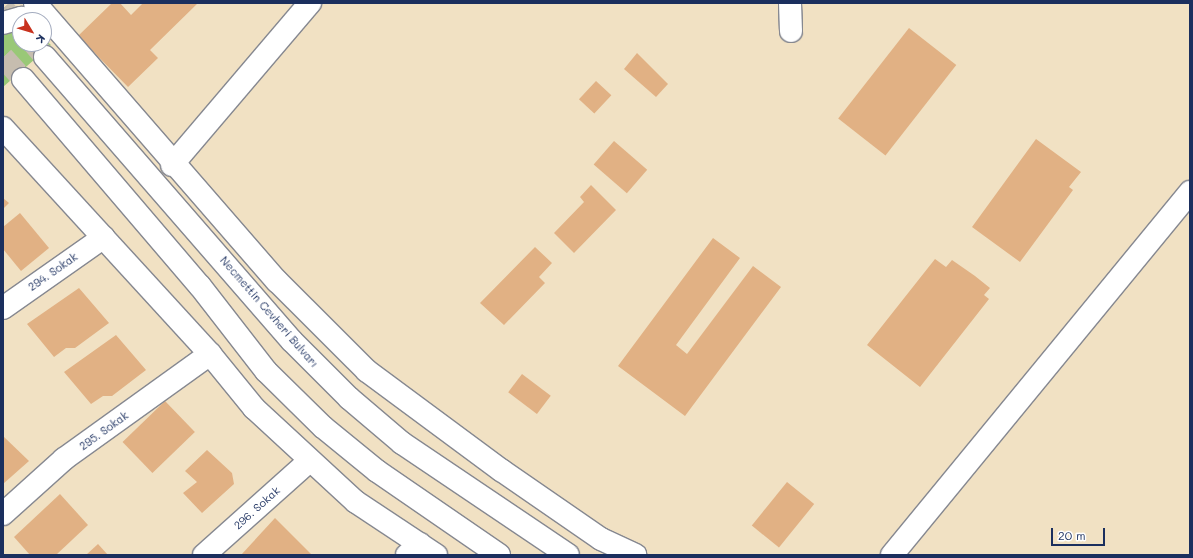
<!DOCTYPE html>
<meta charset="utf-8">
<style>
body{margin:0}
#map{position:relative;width:1193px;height:558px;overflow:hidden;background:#f1e1c3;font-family:Mali,sans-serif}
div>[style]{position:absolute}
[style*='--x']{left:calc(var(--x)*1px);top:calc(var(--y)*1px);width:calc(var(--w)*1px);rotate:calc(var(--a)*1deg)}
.green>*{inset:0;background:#99c877}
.building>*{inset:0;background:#e1b184;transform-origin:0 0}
.major-tunnel>*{height:22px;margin-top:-11px;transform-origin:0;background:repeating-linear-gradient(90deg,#c6bdaf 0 22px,transparent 0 33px)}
.roads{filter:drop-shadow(1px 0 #868890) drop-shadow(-1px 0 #868890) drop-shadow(0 1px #868890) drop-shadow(0 -1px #868890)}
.minor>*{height:22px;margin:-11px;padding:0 11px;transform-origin:11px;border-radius:11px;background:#fff}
.major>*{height:22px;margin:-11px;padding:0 11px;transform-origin:11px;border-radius:11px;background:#fff}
span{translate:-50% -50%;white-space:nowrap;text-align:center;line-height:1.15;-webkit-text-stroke:3px #fff;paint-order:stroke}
.street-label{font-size:11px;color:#1b2f5e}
.frame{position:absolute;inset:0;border:4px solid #1b2f5e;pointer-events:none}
.north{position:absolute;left:12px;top:12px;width:40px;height:40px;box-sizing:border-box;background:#fff;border:1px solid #a4acbf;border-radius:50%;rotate:128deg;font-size:11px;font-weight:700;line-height:16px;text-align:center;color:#1b2f5e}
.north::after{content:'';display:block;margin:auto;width:14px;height:18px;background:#c8321e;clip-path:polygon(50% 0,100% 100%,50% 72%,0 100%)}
.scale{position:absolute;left:1051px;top:528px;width:54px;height:18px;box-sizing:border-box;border:2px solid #1b2f5e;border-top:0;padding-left:5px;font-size:12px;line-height:14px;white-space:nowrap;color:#1b2f5e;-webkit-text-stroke:3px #fff;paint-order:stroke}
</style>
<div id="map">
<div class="green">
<div style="clip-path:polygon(20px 30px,20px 44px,44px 44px,44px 39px,51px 45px,3px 87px,3px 34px)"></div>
</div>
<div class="building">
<div style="clip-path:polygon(112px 3px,120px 3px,131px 15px,143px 3px,198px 3px,150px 50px,158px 58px,128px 87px,78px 36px)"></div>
<div style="left:909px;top:28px;width:60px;height:115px;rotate:38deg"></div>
<div style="clip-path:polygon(637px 53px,668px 84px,656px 97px,624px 69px)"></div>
<div style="left:596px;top:81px;width:21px;height:25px;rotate:43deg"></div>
<div style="clip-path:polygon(1036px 139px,1081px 172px,1069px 187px,1073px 190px,1020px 262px,972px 227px)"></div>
<div style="left:614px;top:141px;width:44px;height:31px;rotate:41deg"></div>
<div style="clip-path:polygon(591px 185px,616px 210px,574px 253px,554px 233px,584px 202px,580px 197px)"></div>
<div style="clip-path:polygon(3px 198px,9px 203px,3px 209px)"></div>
<div style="clip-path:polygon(20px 213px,49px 248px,21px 271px,3px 249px,3px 227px)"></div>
<div style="clip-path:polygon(713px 238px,740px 258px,676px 345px,687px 354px,753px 266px,781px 287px,685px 416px,618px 366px)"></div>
<div style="clip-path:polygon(535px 247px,552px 263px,539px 277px,545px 283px,504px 325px,480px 303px)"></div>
<div style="clip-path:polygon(935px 259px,946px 267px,952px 260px,975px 276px,990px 288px,984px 295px,989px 299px,920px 387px,867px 345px)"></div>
<div style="clip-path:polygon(79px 288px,109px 323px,75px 348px,66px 348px,54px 357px,27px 324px)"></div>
<div style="clip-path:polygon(116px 335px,146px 370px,112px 396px,103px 396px,91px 404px,64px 372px)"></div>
<div style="left:522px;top:374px;width:36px;height:23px;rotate:37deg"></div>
<div style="left:165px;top:401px;width:43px;height:59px;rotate:46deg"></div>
<div style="clip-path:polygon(3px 436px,29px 461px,3px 484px)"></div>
<div style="clip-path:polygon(207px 450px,232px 473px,234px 484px,202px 513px,183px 493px,197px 482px,185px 471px)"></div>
<div style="left:787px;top:482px;width:35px;height:56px;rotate:39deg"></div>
<div style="clip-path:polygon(60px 494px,88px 525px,56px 555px,30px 555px,14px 537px)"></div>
<div style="clip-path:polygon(275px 518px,312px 555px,241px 555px)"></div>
<div style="clip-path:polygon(98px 544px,108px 555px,86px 555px)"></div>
</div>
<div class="major-tunnel">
<div style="--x:3;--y:8;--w:26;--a:50"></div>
<div style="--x:34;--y:44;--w:17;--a:50"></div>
<div style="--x:3;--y:57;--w:30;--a:48"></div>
</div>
<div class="roads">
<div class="minor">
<div style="--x:790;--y:3;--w:28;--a:88"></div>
<div style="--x:172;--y:165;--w:213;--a:-49.6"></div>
<div style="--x:3;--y:308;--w:123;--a:-35.1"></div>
<div style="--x:3;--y:514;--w:82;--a:-42"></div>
<div style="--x:64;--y:459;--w:180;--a:-35.7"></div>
<div style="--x:204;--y:555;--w:141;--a:-41.8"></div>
<div style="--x:407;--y:555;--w:17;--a:-40"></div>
<div style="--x:892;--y:555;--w:470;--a:-50.6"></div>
</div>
<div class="major">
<div style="--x:35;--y:3;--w:369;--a:49"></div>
<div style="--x:277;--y:281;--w:127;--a:45"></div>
<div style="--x:367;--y:371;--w:167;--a:36.5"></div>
<div style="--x:501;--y:470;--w:121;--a:34.6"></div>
<div style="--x:601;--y:539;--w:38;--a:25"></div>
<div style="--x:3;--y:23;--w:19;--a:-16"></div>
<div style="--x:21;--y:18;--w:10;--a:11"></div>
<div style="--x:45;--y:57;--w:376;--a:49"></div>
<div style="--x:292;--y:341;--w:81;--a:45"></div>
<div style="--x:349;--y:398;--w:70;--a:40.3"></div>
<div style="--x:402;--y:443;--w:200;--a:34"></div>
<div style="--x:23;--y:79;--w:272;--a:49.5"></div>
<div style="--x:200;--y:286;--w:108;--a:52.2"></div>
<div style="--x:266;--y:371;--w:80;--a:44.5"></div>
<div style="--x:323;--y:427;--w:70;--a:39.2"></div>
<div style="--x:377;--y:471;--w:148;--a:34.5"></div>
<div style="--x:3;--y:128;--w:306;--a:47.5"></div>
<div style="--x:210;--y:354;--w:70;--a:50.8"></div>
<div style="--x:254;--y:408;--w:139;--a:42.7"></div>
<div style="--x:356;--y:502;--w:96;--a:33.5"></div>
</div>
</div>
<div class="street-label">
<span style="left:53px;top:272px;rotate:-35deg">294. Sokak</span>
<span style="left:269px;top:312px;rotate:49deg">Necmettin Cevheri Bulvarı</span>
<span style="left:104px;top:431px;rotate:-36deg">295. Sokak</span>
<span style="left:257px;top:508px;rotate:-42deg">296. Sokak</span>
</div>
<div class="frame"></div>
<div class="north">K</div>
<div class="scale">20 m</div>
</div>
